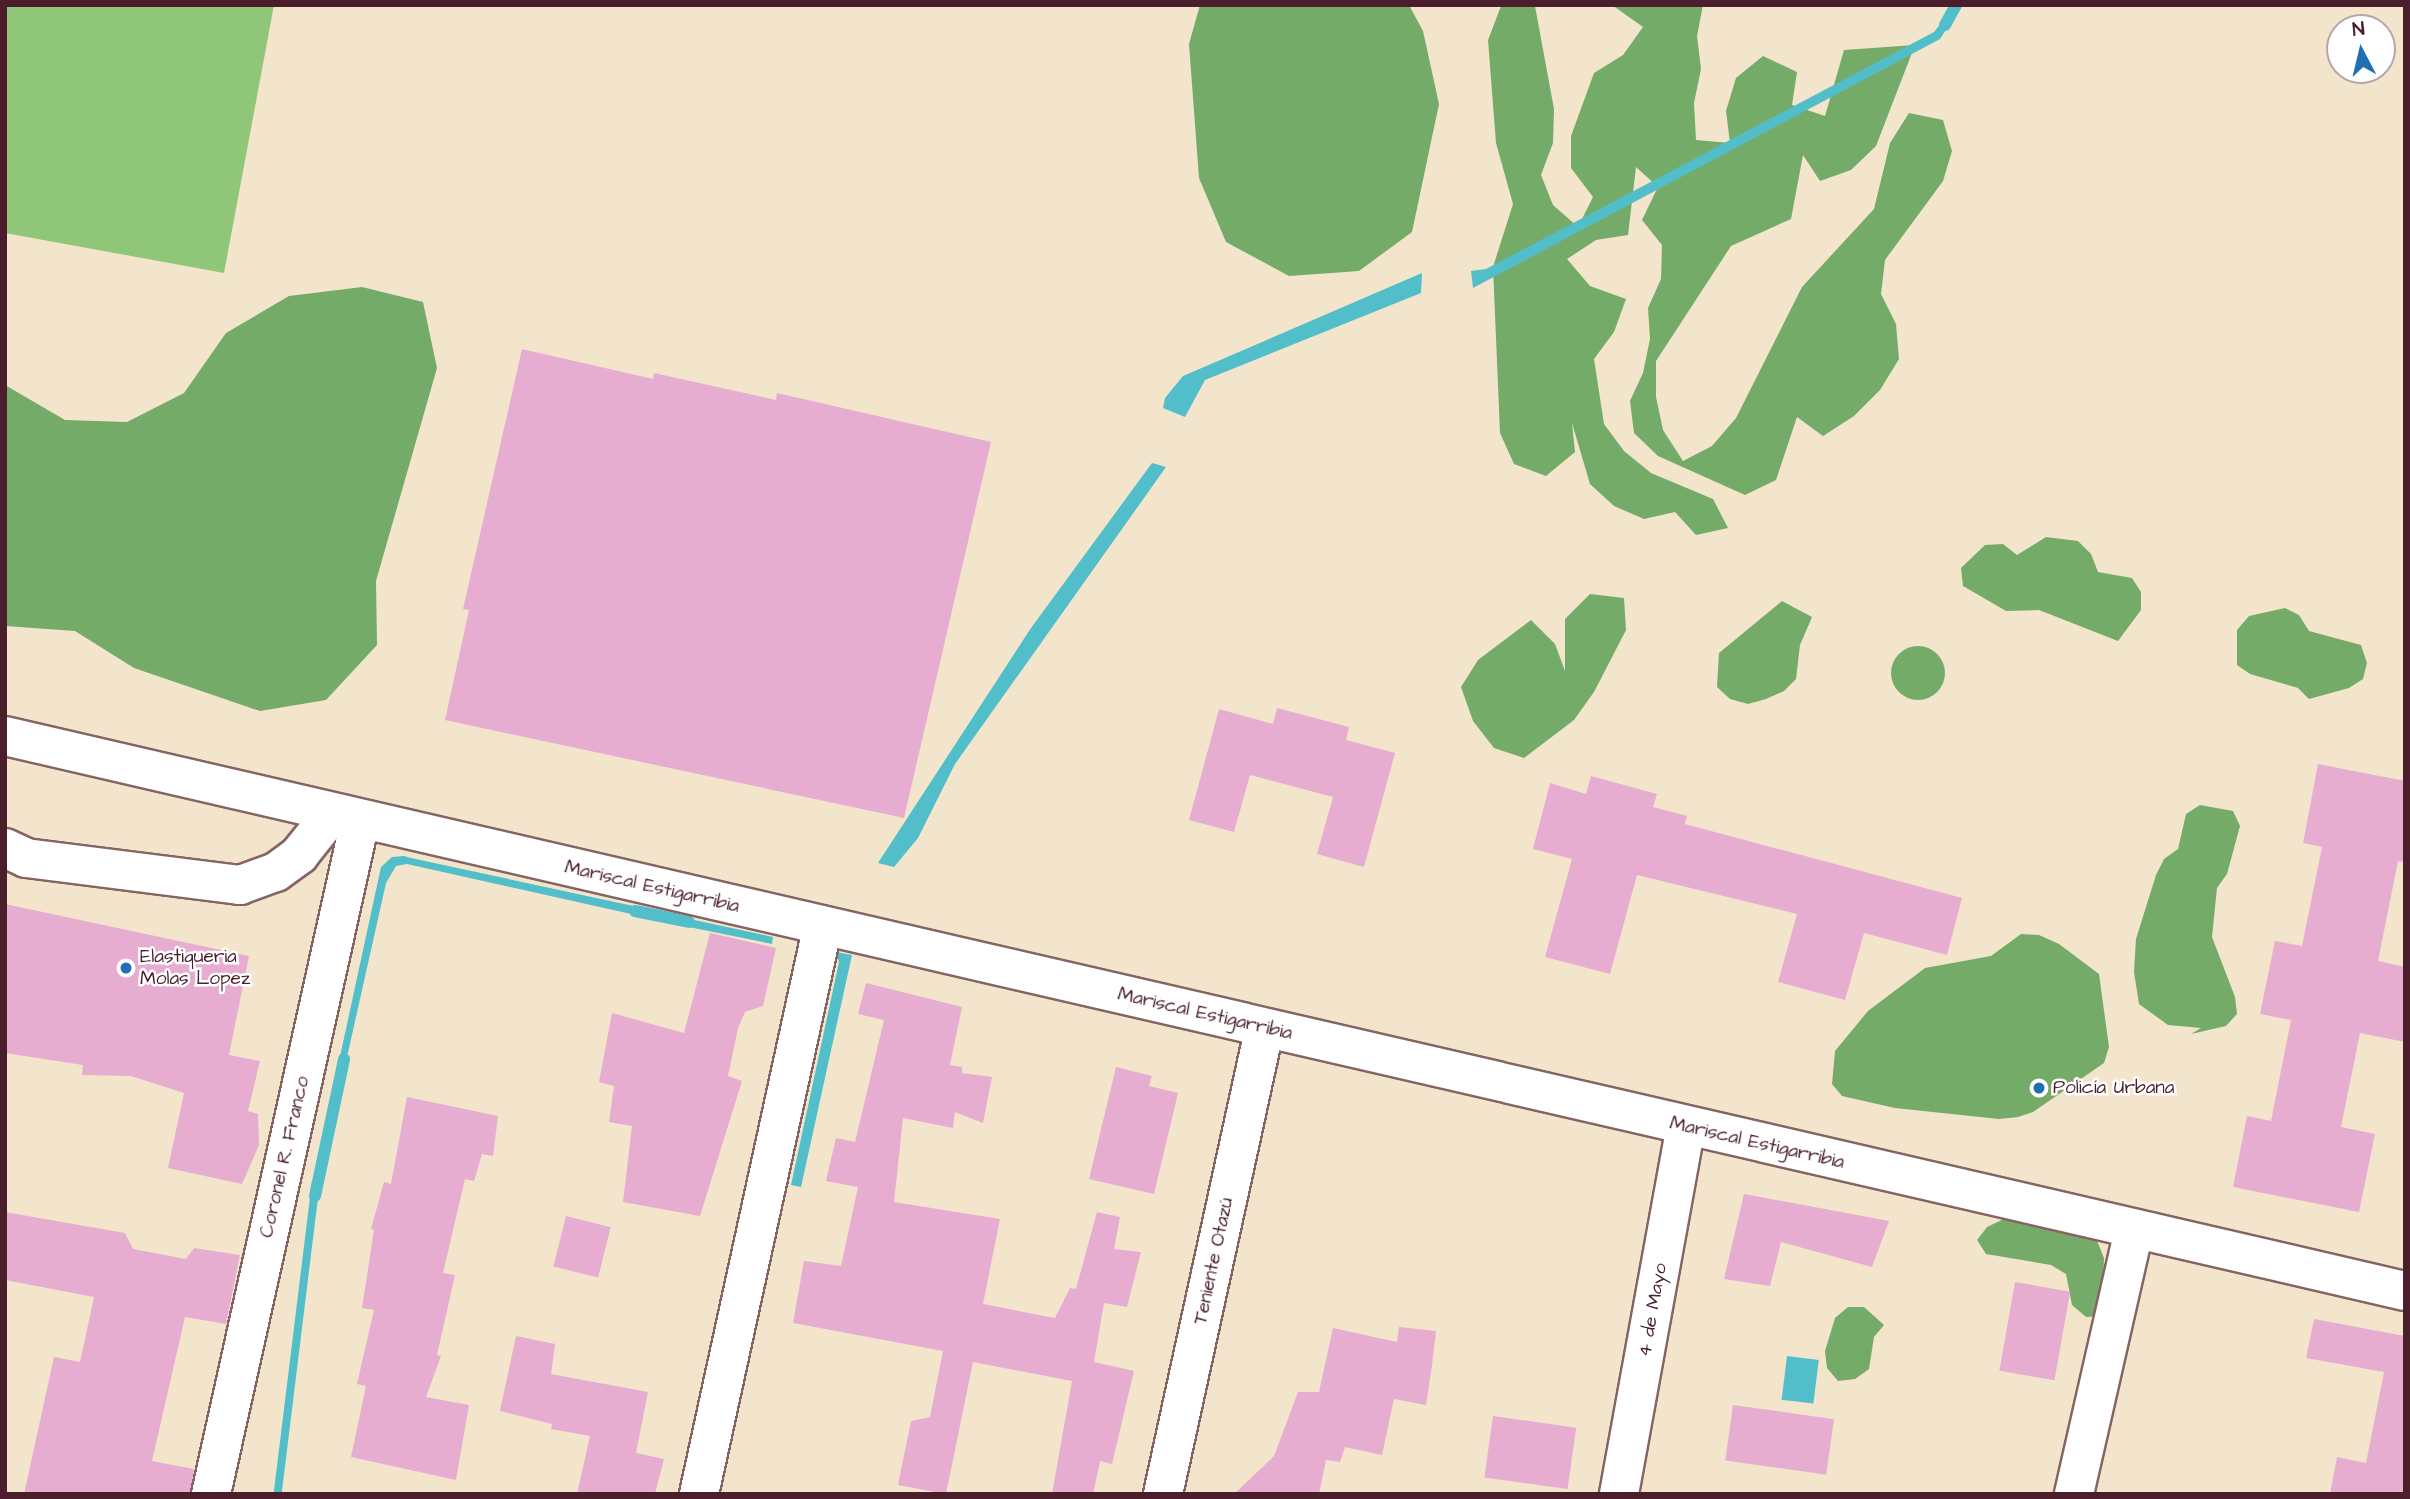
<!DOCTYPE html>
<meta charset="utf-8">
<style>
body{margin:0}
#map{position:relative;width:2410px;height:1499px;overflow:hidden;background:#f2e5cc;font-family:"Architects Daughter",sans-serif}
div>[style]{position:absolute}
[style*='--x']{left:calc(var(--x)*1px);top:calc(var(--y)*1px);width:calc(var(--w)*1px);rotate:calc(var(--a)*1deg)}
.green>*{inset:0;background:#90c678}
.forest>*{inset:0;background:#74ab68}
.round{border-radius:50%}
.water>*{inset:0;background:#51beca;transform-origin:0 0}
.stream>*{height:12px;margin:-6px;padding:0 6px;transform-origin:6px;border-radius:6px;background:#51beca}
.building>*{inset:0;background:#e6add0;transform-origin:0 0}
.roads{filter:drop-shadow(2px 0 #856463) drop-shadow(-2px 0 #856463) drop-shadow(0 2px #856463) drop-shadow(0 -2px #856463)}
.minor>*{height:38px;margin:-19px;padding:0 19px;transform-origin:19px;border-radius:19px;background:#fff}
.dots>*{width:19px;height:19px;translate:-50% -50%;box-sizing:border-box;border:4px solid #fff;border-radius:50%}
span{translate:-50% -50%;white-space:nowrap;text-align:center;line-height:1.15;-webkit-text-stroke:5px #fff;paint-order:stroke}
.street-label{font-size:19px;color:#4a1f2b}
.poi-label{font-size:19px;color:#4a1f2b}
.left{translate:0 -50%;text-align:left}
.frame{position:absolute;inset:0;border:7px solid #4a1f2b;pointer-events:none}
.north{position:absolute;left:2326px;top:14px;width:70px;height:70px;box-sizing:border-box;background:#fff;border:2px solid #b7a5aa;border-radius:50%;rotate:353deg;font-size:19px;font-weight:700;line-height:28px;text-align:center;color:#4a1f2b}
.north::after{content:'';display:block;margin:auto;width:24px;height:32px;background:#1f6fb2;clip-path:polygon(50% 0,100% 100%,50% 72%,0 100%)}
</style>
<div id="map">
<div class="green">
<div style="clip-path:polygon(5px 5px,274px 5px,224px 273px,5px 233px)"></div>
</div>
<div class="forest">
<div style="clip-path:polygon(1200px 5px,1409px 5px,1423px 31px,1439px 104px,1412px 232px,1359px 271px,1289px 276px,1226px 242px,1199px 178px,1189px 44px)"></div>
<div style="clip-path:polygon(1612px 5px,1703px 5px,1697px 36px,1701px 69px,1694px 103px,1696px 140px,1730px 143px,1726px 111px,1736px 78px,1763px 56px,1797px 72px,1792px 105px,1825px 116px,1844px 50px,1915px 45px,1876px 146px,1851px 170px,1820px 181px,1803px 155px,1791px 219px,1731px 246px,1656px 361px,1656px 397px,1663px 430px,1683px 461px,1712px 446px,1736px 418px,1802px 287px,1874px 209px,1890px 143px,1909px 113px,1943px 120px,1952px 151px,1943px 181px,1885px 260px,1881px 294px,1896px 324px,1899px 359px,1880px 390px,1854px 416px,1823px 436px,1797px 417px,1776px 480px,1745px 495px,1658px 456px,1634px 433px,1630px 401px,1643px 373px,1650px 339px,1648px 308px,1661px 279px,1662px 245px,1642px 220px,1658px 187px,1636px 167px,1628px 235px,1596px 240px,1567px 259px,1590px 286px,1626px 299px,1614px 332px,1594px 359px,1604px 424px,1624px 451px,1651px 473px,1713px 499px,1728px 528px,1696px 535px,1675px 512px,1644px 519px,1614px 506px,1590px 484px,1572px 423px,1575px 452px,1546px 476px,1514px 464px,1500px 433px,1493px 267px,1513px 204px,1496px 143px,1488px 40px,1501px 6px,1535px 6px,1554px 109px,1553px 143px,1541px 175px,1553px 205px,1578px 227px,1593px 197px,1571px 168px,1571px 136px,1594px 73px,1623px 55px,1643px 27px)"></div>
<div style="clip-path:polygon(362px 287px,423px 302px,437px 368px,376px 581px,377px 645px,326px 700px,260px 711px,134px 668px,75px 631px,5px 626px,5px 385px,65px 420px,127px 422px,184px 393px,226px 333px,289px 296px)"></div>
<div style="clip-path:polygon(2046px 537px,2078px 541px,2091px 554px,2098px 572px,2132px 578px,2141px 592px,2141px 610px,2118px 641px,2039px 610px,2006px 611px,1963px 586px,1961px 568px,1985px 545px,2003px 544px,2017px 555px)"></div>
<div style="clip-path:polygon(1590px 594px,1624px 598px,1626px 630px,1594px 692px,1574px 720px,1524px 758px,1494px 748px,1473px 721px,1461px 687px,1478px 660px,1531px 620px,1555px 644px,1565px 671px,1565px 619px)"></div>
<div style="clip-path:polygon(1782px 601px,1812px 617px,1800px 645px,1796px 679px,1784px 691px,1766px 699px,1748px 704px,1730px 699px,1717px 687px,1719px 653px)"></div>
<div style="clip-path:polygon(2285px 608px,2299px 615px,2309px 631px,2361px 645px,2367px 663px,2363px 679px,2349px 688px,2309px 699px,2298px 688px,2250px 674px,2237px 665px,2237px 630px,2249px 616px)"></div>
<div class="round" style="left:1891px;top:646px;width:54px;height:54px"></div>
<div style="clip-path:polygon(2200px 805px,2233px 811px,2240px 826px,2227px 874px,2217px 888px,2212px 937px,2235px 997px,2237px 1014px,2226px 1026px,2191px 1034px,2201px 1028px,2168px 1025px,2139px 1004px,2134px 972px,2136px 939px,2156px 875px,2164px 859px,2178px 849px,2186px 814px)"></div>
<div style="clip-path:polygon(2021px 934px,2039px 935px,2059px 944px,2099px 974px,2109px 1047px,2104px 1063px,2033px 1112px,2018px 1117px,1999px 1119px,1895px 1108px,1842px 1096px,1832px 1084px,1835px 1051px,1868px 1011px,1925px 968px,1991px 956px)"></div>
<div style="clip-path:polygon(2029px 1207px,2087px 1229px,2098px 1243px,2104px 1258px,2102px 1316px,2086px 1317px,2072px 1305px,2066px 1274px,2051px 1265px,1986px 1254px,1977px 1240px,1987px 1227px)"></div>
<div style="clip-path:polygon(1848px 1307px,1864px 1307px,1884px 1325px,1874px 1337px,1869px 1369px,1855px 1379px,1838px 1381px,1827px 1368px,1825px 1351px,1835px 1318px)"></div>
</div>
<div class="water">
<div style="clip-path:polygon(1950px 12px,1957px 13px,1940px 39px,1473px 288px,1471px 271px,1486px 269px,1934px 32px)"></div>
<div style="clip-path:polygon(1422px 273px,1421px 293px,1205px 380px,1185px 417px,1163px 408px,1165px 398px,1183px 376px)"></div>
<div style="clip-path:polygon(1152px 463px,1166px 467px,955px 764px,918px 838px,894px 867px,878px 863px,1031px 628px)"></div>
<div style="clip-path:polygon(404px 856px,411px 858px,652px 910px,649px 918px,407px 864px,396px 866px,386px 883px,343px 1075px,336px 1075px,381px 867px,392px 857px)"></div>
<div style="clip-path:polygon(676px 916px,773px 937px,772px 944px,674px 924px)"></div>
<div style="clip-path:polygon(836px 952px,852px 955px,801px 1187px,791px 1185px,839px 962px)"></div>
<div style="left:312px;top:1181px;width:8px;height:320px;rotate:7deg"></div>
<div style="left:1787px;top:1356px;width:32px;height:44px;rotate:7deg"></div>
</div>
<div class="stream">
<div style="--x:1945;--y:25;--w:23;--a:-61"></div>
<div style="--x:635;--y:911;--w:55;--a:11.5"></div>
<div style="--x:315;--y:1196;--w:140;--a:-78"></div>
</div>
<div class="building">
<div style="clip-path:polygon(522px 349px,653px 379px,654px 373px,776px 400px,777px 393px,991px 442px,904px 818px,445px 720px,469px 610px,463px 609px)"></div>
<div style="clip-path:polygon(1277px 708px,1349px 727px,1346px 740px,1395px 753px,1364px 867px,1317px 854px,1333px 797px,1250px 775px,1234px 832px,1189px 820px,1219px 709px,1273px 724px)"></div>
<div style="clip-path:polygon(2318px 764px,2405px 781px,2405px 862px,2398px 861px,2378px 961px,2405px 967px,2405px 1042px,2360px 1033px,2341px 1127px,2375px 1134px,2359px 1212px,2233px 1187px,2247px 1116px,2271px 1121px,2291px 1020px,2260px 1014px,2275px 941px,2302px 946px,2322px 847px,2303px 843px)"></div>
<div style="clip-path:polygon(1591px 776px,1657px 794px,1653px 807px,1687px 816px,1685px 824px,1962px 898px,1947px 955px,1864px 933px,1845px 1000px,1778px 982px,1797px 914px,1637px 875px,1610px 974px,1545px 957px,1572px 859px,1533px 849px,1550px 783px,1586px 794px)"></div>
<div style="clip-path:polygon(5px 904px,249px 956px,229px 1055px,260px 1061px,248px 1111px,258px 1114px,259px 1145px,242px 1184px,168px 1168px,184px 1093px,131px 1076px,82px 1075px,83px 1065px,5px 1053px)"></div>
<div style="clip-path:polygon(710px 933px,776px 948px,763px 1006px,745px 1012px,738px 1028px,728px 1076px,742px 1081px,700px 1216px,623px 1202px,632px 1126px,609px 1122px,614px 1086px,599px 1082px,612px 1013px,684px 1033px)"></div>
<div style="clip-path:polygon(866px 983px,962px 1007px,950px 1065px,962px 1067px,962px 1073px,992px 1077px,983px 1123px,955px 1112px,953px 1128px,903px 1118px,894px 1202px,1000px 1219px,983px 1304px,1055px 1318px,1070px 1288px,1076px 1289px,1097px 1212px,1120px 1217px,1114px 1249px,1141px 1252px,1127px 1307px,1104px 1303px,1094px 1362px,1134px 1371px,1112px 1464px,1100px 1461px,1093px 1494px,1052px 1494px,1072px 1381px,973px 1362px,946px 1494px,898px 1485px,911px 1421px,930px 1417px,943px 1351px,793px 1323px,804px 1261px,841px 1266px,858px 1187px,826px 1181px,836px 1138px,855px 1142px,884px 1020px,858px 1014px)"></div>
<div style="clip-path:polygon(1116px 1067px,1152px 1076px,1149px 1086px,1178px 1093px,1154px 1194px,1089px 1179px)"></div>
<div style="clip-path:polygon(407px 1097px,498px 1116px,493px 1156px,482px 1154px,474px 1181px,465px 1179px,443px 1273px,455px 1275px,437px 1355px,441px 1356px,426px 1397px,469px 1405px,456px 1480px,351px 1457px,366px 1386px,357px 1384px,374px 1310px,362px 1308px,374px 1230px,371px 1229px,384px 1182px,391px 1184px)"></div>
<div style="clip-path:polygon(1744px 1194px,1889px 1221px,1872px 1267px,1781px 1242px,1770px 1286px,1724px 1279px)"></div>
<div style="clip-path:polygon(5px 1212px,125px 1233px,133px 1249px,186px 1259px,194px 1248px,240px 1255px,226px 1324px,185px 1317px,152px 1461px,194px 1469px,190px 1494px,24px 1494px,54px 1357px,80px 1362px,94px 1297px,5px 1280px)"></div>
<div style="left:566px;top:1216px;width:46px;height:52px;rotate:14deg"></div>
<div style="left:2015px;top:1282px;width:56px;height:90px;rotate:10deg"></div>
<div style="clip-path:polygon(2314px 1319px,2405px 1336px,2405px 1494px,2330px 1494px,2337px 1457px,2366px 1463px,2384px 1372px,2306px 1358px)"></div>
<div style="clip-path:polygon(1399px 1327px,1436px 1331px,1432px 1365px,1426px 1405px,1394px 1399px,1382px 1455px,1345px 1447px,1340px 1462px,1326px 1460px,1319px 1494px,1234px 1494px,1274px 1456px,1298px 1392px,1319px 1392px,1333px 1328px,1397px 1342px)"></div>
<div style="clip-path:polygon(516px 1336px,555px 1344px,551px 1374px,648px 1392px,636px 1453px,664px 1459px,655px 1494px,577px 1494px,590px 1436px,551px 1429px,552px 1424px,500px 1411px)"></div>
<div style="left:1733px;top:1405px;width:102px;height:56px;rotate:8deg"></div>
<div style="left:1493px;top:1416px;width:84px;height:62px;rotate:8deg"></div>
</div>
<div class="roads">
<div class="minor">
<div style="--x:5;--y:736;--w:2463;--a:13.02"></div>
<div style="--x:5;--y:848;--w:23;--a:25"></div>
<div style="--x:26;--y:858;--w:216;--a:7.2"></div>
<div style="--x:240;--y:885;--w:38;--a:-20"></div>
<div style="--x:276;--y:872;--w:29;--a:-36"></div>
<div style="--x:299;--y:855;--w:51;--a:-51.3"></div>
<div style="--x:211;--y:1494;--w:689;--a:-77.52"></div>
<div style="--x:699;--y:1494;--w:582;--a:-77.71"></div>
<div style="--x:1163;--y:1494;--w:477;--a:-77.7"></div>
<div style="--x:1619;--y:1494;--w:374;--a:-79.7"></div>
<div style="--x:2074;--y:1494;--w:272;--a:-77.2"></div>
</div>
</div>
<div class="dots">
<div style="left:126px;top:968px;background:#1f6fb2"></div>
<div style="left:2039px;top:1088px;background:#1f6fb2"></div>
</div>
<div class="street-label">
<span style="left:652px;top:887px;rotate:13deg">Mariscal Estigarribia</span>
<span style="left:1205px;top:1014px;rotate:13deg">Mariscal Estigarribia</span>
<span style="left:1757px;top:1143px;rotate:13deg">Mariscal Estigarribia</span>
<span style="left:285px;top:1157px;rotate:-77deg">Coronel R. Franco</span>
<span style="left:1214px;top:1261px;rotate:-78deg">Teniente Otazú</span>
<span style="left:1653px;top:1310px;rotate:-80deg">4 de Mayo</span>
</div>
<div class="poi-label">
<span class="left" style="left:140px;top:968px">Elastiqueria<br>Molas Lopez</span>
<span class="left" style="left:2053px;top:1088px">Policía Urbana</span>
</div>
<div class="frame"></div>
<div class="north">N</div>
</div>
